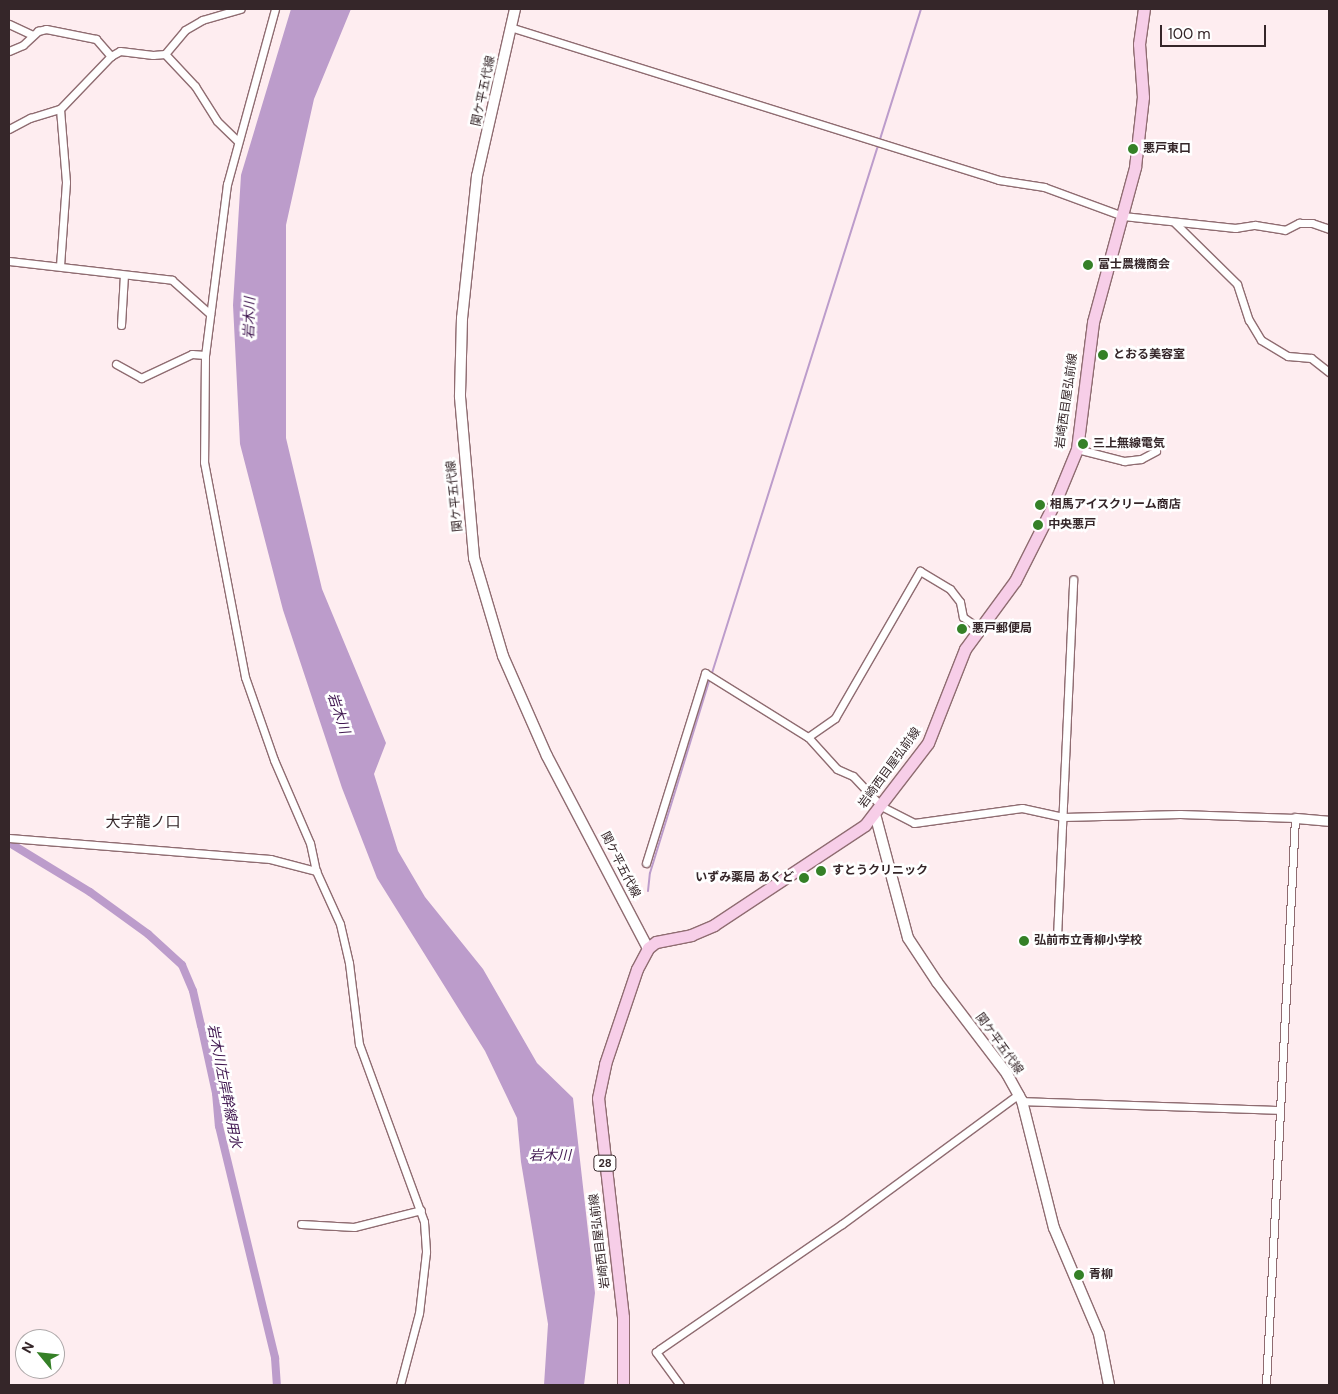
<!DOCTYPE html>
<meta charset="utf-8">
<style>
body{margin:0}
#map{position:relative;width:1338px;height:1394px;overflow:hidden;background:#feedf0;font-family:"DM Sans","Noto Sans JP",sans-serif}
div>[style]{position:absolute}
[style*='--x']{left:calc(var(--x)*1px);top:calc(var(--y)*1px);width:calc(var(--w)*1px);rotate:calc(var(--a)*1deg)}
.water>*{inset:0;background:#bc9ccb}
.stream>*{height:2px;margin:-1px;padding:0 1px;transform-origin:1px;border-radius:1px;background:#bc9ccb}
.canal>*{height:8px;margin:-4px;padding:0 4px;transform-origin:4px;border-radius:4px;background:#bc9ccb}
.roads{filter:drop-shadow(1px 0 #8f6c71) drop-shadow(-1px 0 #8f6c71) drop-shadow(0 1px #8f6c71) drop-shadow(0 -1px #8f6c71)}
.minor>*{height:7px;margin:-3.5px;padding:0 3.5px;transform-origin:3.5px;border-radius:3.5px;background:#fff}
.tertiary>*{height:9px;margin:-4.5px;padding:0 4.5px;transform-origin:4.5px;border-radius:4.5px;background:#fff}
.secondary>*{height:10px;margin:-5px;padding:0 5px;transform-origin:5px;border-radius:5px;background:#fff}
.primary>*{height:11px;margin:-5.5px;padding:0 5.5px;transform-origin:5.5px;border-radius:5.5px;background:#f7cee8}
.dots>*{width:14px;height:14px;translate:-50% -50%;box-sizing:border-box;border:2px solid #fff;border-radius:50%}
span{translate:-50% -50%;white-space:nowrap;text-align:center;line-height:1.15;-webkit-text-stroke:5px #fff;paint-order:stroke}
.shield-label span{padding:1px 4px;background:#fff;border:1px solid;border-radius:4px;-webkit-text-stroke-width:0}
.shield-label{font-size:11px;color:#352629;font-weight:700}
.street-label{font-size:12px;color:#352629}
.poi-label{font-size:12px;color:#352629;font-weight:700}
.left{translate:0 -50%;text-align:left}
.right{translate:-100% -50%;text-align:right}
.water-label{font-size:14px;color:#401750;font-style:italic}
.quarter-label{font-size:15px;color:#352629}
.frame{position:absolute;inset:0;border:10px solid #352629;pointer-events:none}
.north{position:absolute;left:15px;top:1329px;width:50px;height:50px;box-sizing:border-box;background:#fff;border:1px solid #aea8a9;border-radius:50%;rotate:298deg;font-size:14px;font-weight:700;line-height:20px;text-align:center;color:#352629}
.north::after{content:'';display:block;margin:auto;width:18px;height:22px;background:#358027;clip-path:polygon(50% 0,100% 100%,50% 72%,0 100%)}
.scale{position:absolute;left:1160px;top:25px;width:106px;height:22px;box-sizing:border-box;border:2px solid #352629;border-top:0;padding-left:6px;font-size:15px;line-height:18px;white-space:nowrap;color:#352629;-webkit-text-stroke:4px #fff;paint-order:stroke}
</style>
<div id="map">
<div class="water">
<div style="clip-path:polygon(291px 9px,351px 9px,314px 99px,286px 225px,286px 438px,322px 589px,386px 743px,374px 774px,398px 851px,425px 897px,483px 969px,537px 1063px,573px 1098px,595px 1293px,584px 1385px,544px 1385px,548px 1324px,521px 1162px,517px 1118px,485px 1051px,377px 878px,342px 788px,283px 610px,240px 444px,233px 305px,241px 175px)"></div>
</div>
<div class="stream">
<div style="--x:712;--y:673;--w:696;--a:-72.53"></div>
<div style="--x:648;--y:891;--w:18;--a:-84"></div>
<div style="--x:650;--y:873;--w:204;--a:-72.9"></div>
</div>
<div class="canal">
<div style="--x:13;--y:845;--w:90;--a:31.4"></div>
<div style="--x:90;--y:892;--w:72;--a:35.9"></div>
<div style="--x:148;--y:934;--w:46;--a:42.4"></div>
<div style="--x:182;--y:965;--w:28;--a:67"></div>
<div style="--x:193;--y:991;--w:35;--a:77"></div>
<div style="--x:201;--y:1025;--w:70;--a:77.6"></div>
<div style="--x:216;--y:1093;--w:33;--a:85"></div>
<div style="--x:219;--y:1126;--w:239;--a:76.4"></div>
<div style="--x:275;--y:1358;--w:27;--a:86"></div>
</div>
<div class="roads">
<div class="minor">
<div style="--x:275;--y:9;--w:181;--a:105.3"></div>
<div style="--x:227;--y:184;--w:172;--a:97.3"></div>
<div style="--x:205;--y:355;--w:107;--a:90.5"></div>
<div style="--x:204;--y:462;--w:219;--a:79.2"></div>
<div style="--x:245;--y:677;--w:88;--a:70.7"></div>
<div style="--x:274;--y:760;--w:90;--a:66.6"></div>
<div style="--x:310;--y:843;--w:29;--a:78"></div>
<div style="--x:316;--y:871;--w:58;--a:65.6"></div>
<div style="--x:340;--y:924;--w:40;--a:77"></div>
<div style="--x:349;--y:963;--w:82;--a:83"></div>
<div style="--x:359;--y:1044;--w:189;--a:69.9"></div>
<div style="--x:424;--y:1222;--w:30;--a:86"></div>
<div style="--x:426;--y:1252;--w:61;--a:96.5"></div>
<div style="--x:419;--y:1313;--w:74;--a:104.8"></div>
<div style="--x:9;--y:24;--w:26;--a:25"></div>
<div style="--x:510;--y:27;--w:512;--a:17.37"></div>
<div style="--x:999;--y:180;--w:46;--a:8.8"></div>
<div style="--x:1044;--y:187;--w:84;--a:20.2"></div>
<div style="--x:1123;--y:216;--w:113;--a:6.1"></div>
<div style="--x:1235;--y:228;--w:20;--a:-9"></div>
<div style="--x:1255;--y:225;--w:30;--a:9"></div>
<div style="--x:1285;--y:230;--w:16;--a:-27"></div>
<div style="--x:1299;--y:223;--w:13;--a:0"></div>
<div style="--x:1312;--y:223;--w:18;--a:19"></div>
<div style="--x:9;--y:51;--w:15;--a:-23"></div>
<div style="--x:23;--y:45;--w:21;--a:-43"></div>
<div style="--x:38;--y:31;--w:8;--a:-14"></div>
<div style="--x:46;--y:29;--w:51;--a:11.3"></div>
<div style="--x:96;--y:39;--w:23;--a:49"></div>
<div style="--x:165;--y:54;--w:44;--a:46.8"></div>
<div style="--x:195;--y:86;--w:41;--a:57.8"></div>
<div style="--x:217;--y:121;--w:29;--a:44"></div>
<div style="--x:9;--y:129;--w:24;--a:-28"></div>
<div style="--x:30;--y:118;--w:31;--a:-17"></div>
<div style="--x:60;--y:109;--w:74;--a:-46.1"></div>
<div style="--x:111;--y:56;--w:10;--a:-29"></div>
<div style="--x:120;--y:51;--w:33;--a:7"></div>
<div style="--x:153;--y:55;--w:12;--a:-5"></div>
<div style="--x:165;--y:54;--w:31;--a:-50"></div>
<div style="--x:185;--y:30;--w:20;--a:-30"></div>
<div style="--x:202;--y:20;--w:40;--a:-16"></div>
<div style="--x:1175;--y:223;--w:87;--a:44.5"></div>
<div style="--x:1237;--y:284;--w:38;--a:72"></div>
<div style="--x:1249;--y:320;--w:23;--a:59"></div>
<div style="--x:1261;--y:340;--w:31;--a:31"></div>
<div style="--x:1288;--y:356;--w:23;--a:5"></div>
<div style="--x:1311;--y:358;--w:23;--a:38"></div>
<div style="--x:9;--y:261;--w:164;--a:6.6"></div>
<div style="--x:172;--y:280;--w:51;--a:41.8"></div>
<div style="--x:60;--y:266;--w:84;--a:-85.9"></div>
<div style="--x:66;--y:182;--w:73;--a:-94.7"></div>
<div style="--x:121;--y:325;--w:50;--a:-86.6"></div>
<div style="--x:116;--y:364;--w:29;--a:29"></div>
<div style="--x:141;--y:378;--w:56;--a:-25.2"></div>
<div style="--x:192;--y:354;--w:13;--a:4"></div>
<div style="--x:1077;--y:449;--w:49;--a:14.3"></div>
<div style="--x:1124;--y:461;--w:17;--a:-7"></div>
<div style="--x:1141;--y:459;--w:17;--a:-28"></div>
<div style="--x:808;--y:737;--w:33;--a:-35"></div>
<div style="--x:835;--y:718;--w:170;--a:-60"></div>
<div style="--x:920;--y:571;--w:35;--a:31"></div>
<div style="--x:950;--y:589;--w:16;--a:52"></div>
<div style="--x:960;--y:602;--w:15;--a:79"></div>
<div style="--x:963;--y:617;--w:21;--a:35"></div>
<div style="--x:9;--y:838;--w:262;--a:4.6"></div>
<div style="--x:270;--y:859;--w:48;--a:14.6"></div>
<div style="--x:646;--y:863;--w:199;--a:-72.7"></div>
<div style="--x:705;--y:673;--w:121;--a:31.9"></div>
<div style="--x:808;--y:737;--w:43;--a:47.8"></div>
<div style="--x:837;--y:769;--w:17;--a:24"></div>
<div style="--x:853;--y:776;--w:41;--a:47"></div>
<div style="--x:881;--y:806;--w:37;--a:27"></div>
<div style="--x:914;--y:823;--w:109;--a:-7.9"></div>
<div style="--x:1022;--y:808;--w:42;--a:12.4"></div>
<div style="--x:1063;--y:817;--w:117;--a:-1.5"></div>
<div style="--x:1180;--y:814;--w:115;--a:2"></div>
<div style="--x:1295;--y:818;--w:568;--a:92.93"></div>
<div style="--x:1057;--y:937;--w:358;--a:-87.4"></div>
<div style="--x:1022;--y:1101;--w:258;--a:2"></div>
<div style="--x:301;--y:1224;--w:53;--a:3.2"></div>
<div style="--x:354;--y:1227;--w:69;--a:-14.2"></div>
<div style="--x:680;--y:1385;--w:41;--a:-126"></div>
<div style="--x:656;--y:1352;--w:5;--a:-37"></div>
<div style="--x:660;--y:1349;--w:221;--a:-34.5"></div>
<div style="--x:842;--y:1224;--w:220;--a:-36.3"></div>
</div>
<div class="tertiary">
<div style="--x:1295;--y:818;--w:34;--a:5"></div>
</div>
<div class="secondary">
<div style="--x:515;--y:9;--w:171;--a:102.8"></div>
<div style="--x:477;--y:176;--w:143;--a:96"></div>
<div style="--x:462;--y:318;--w:79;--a:91.5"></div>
<div style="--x:460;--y:397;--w:162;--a:85"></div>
<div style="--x:474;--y:558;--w:102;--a:73.5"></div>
<div style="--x:503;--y:656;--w:109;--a:66.3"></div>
<div style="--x:547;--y:756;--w:217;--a:62.3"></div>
<div style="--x:875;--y:814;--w:128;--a:75.1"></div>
<div style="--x:908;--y:938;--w:53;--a:56.6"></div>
<div style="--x:937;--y:982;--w:116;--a:52.7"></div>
<div style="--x:1007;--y:1074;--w:31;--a:61"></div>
<div style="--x:1022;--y:1101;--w:131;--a:75.9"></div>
<div style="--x:1054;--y:1228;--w:115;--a:67"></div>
<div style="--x:1099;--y:1334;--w:52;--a:78.9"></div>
</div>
<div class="primary">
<div style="--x:623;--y:1385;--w:68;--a:-90"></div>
<div style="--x:623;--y:1317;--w:220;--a:-96.5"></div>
<div style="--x:598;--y:1098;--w:35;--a:-78"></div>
<div style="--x:605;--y:1064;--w:100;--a:-71.4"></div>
<div style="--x:637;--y:969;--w:24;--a:-62"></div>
<div style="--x:648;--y:948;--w:10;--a:-37"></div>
<div style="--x:656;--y:942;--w:36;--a:-11"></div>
<div style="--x:691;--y:935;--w:25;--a:-23"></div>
<div style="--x:714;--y:925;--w:181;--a:-33.5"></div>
<div style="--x:865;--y:825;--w:103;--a:-52.5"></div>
<div style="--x:928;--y:743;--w:101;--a:-68.5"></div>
<div style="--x:965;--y:649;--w:84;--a:-53.7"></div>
<div style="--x:1015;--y:581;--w:91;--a:-63.2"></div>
<div style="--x:1056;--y:500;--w:55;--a:-67.6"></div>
<div style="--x:1077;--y:449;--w:128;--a:-82.8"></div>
<div style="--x:1093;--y:322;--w:161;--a:-74.8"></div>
<div style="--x:1135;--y:167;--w:70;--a:-83.5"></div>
<div style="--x:1143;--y:97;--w:53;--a:-94.3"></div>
<div style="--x:1139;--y:44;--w:35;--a:-82"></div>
</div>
</div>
<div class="dots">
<div style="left:1133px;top:149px;background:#358027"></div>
<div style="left:1088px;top:265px;background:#358027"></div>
<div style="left:1103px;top:355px;background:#358027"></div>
<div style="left:1083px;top:444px;background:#358027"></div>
<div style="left:1040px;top:505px;background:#358027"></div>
<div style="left:1038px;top:525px;background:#358027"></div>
<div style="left:962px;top:629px;background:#358027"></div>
<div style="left:821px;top:871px;background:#358027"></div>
<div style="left:804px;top:878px;background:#358027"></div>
<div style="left:1024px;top:941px;background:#358027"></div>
<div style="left:1079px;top:1275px;background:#358027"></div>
</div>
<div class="shield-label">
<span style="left:605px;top:1163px">28</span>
</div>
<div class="street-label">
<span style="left:484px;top:91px;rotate:-78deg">関ケ平五代線</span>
<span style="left:1067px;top:401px;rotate:-82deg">岩崎西目屋弘前線</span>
<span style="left:455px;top:496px;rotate:-96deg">関ケ平五代線</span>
<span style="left:890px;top:768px;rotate:-54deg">岩崎西目屋弘前線</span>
<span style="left:620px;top:865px;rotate:63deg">関ケ平五代線</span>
<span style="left:999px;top:1044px;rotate:54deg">関ケ平五代線</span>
<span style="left:600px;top:1241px;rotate:-97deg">岩崎西目屋弘前線</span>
</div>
<div class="poi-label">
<span class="left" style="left:1143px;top:149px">悪戸東口</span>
<span class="left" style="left:1098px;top:265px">富士農機商会</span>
<span class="left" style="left:1113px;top:355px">とおる美容室</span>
<span class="left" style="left:1093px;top:444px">三上無線電気</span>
<span class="left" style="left:1050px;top:505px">相馬アイスクリーム商店</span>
<span class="left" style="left:1048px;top:525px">中央悪戸</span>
<span class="left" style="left:972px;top:629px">悪戸郵便局</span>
<span class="left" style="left:832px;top:871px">すとうクリニック</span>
<span class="right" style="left:794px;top:878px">いずみ薬局 あくど</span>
<span class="left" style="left:1034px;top:941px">弘前市立青柳小学校</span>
<span class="left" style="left:1089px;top:1275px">青柳</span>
</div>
<div class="water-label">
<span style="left:249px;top:318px;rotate:-88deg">岩木川</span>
<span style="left:339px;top:713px;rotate:72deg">岩木川</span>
<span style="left:225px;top:1086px;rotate:79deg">岩木川左岸幹線用水</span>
<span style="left:550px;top:1155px">岩木川</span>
</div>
<div class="quarter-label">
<span style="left:143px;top:823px">大字龍ノ口</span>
</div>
<div class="frame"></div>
<div class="north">N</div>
<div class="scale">100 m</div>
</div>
